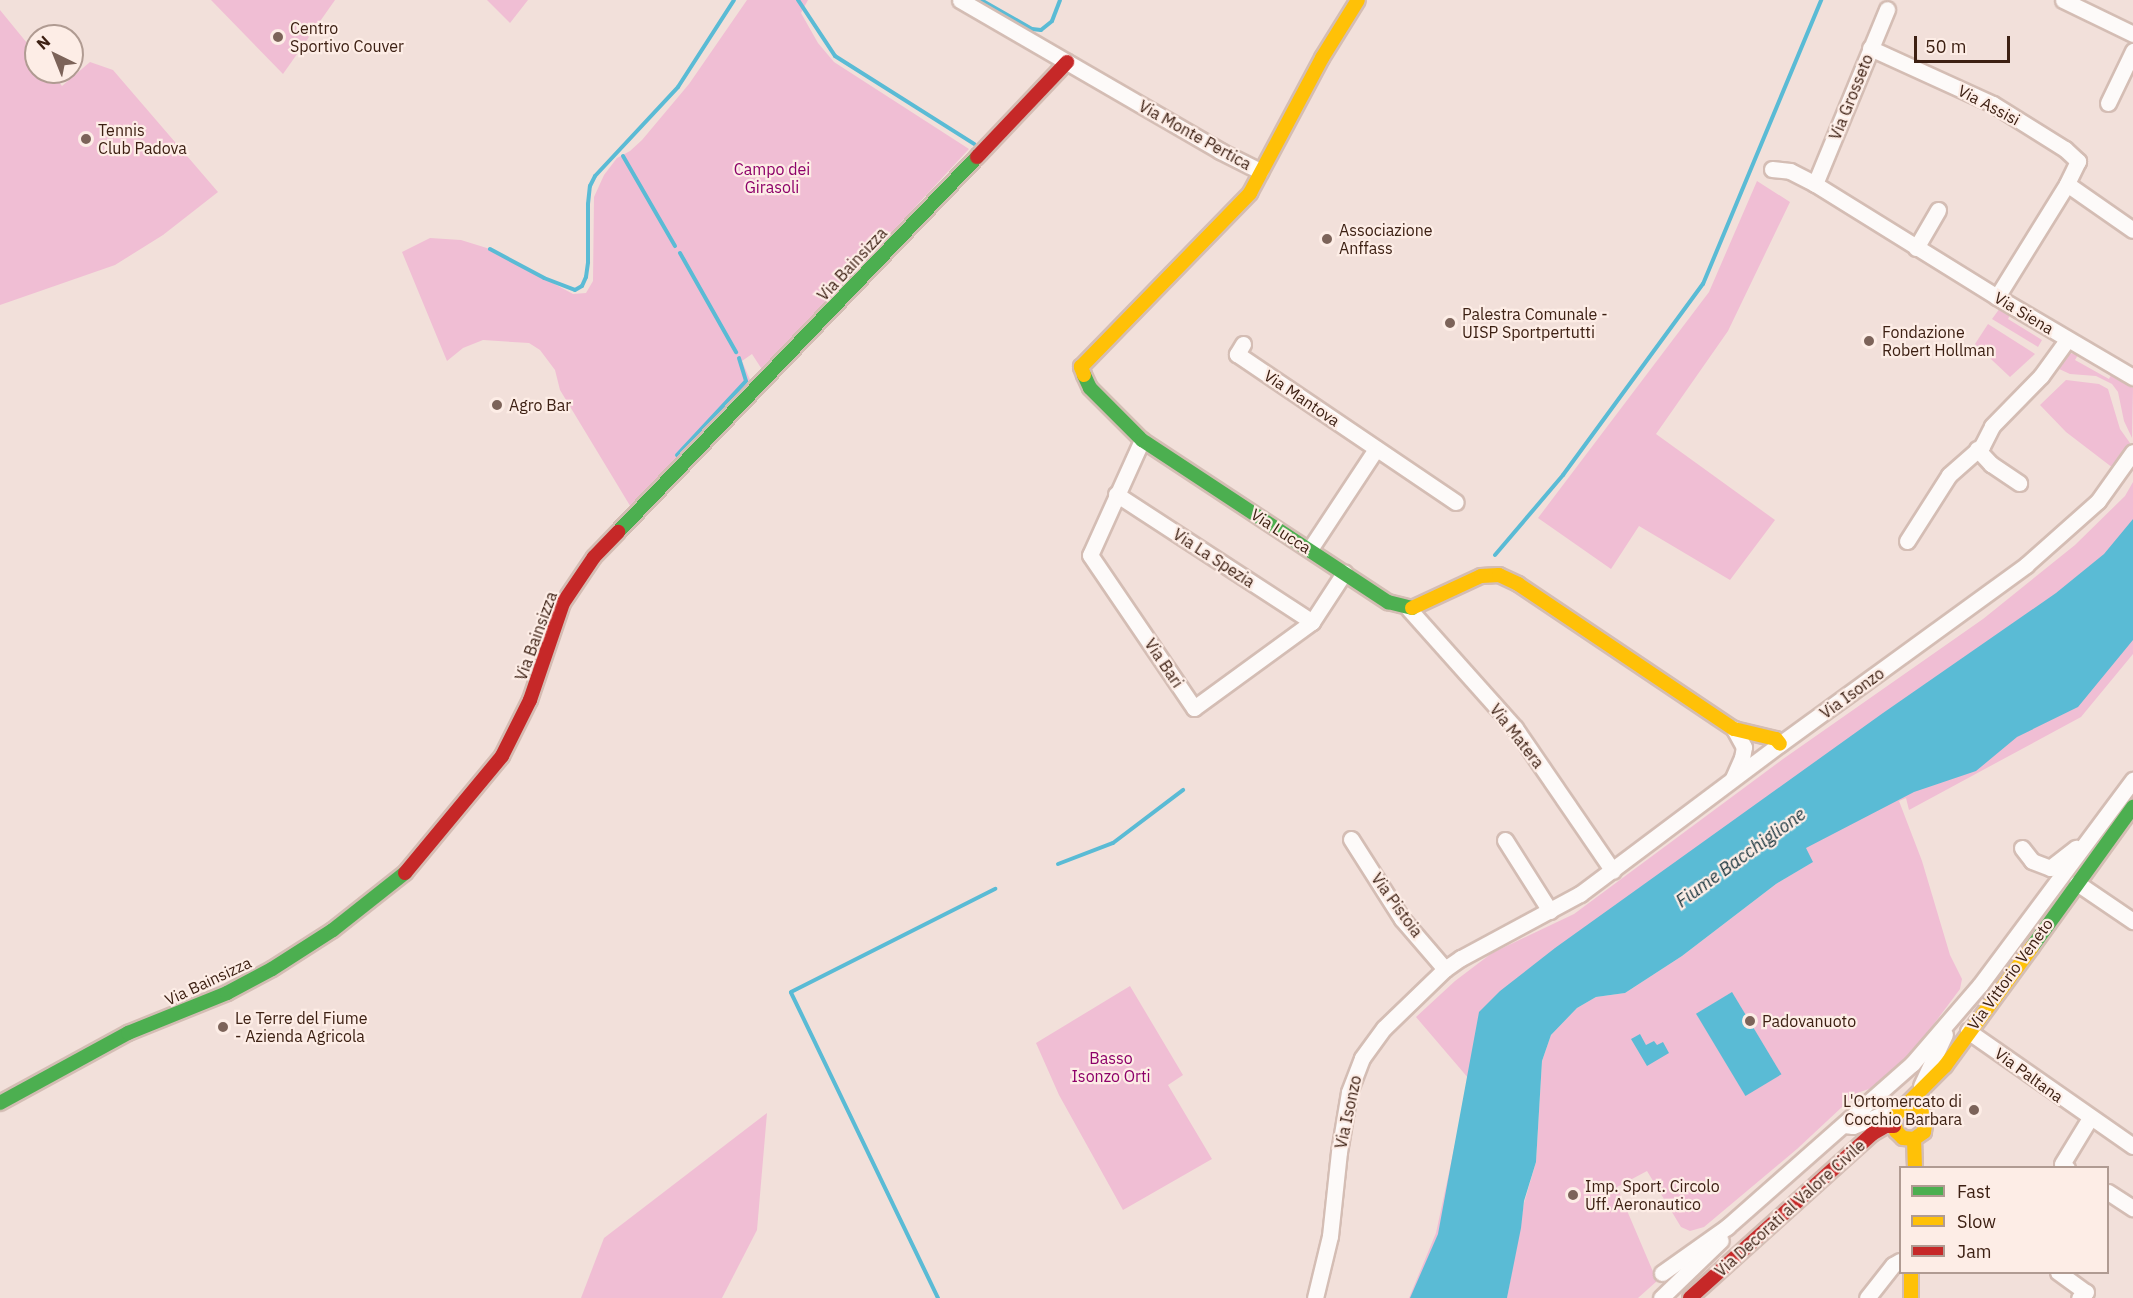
<!DOCTYPE html>
<style>
body{margin:0}
#map{position:relative;width:2133px;height:1298px;overflow:hidden;background:#f2e0da;font-family:"IBM Plex Sans",sans-serif}
div>[style]{position:absolute}
[style*='--x']{left:calc(var(--x)*1px);top:calc(var(--y)*1px);width:calc(var(--w)*1px);rotate:calc(var(--a)*1deg)}
.green>*{inset:0;background:#f0bed4}
.water>*{inset:0;background:#5abbd5;transform-origin:0 0}
.stream>*{height:4px;margin:-2px;padding:0 2px;transform-origin:2px;border-radius:2px;background:#5abbd5}
.roads{filter:drop-shadow(2px 0 #d4bdb4) drop-shadow(-2px 0 #d4bdb4) drop-shadow(0 2px #d4bdb4) drop-shadow(0 -2px #d4bdb4)}
.street>*{height:15px;margin:-7.5px;padding:0 7.5px;transform-origin:7.5px;border-radius:7.5px;background:#fdfaf9}
.fast>*{height:14px;margin:-7px;padding:0 7px;transform-origin:7px;border-radius:7px;background:#4caf50}
.slow>*{height:14px;margin:-7px;padding:0 7px;transform-origin:7px;border-radius:7px;background:#ffc107}
.jam>*{height:14px;margin:-7px;padding:0 7px;transform-origin:7px;border-radius:7px;background:#c62828}
.dots>*{width:16px;height:16px;translate:-50% -50%;box-sizing:border-box;border:3px solid #fdede6;border-radius:50%}
span{translate:-50% -50%;white-space:nowrap;text-align:center;line-height:1.15;-webkit-text-stroke:4.5px #fdede6;paint-order:stroke}
.poi-label{font-size:16px;color:#3d2013}
.left{translate:0 -50%;text-align:left}
.right{translate:-100% -50%;text-align:right}
.street-label{font-size:16px;color:#3d2013}
.park-label{font-size:16px;color:#8d0069}
.water-label{font-size:18px;color:#19343d;font-style:italic}
.legend{position:absolute;left:1899px;top:1166px;width:210px;height:108px;box-sizing:border-box;background:#fdede6;border:2px solid #b09b92;margin:0;padding:8px 10px;list-style:none;font-size:18px;color:#3d2013}
.legend li{display:flex;align-items:center;gap:12px;height:30px}
.legend b{width:30px;border:2px solid #b09b92}
.north{position:absolute;left:24px;top:24px;width:60px;height:60px;box-sizing:border-box;background:#fdede6;border:2px solid #b09b92;border-radius:50%;rotate:317deg;font-size:16px;font-weight:700;line-height:24px;text-align:center;color:#3d2013}
.north::after{content:'';display:block;margin:auto;width:21px;height:27px;background:#7c6359;clip-path:polygon(50% 0,100% 100%,50% 72%,0 100%)}
.scale{position:absolute;left:1914px;top:36px;width:96px;height:27px;box-sizing:border-box;border:3px solid #3d2013;border-top:0;padding-left:8px;font-size:18px;line-height:21px;white-space:nowrap;color:#3d2013;-webkit-text-stroke:4px #fdede6;paint-order:stroke}
</style>
<div id="map">
<div class="green">
<div style="clip-path:polygon(211px 0,335px 0,283px 74px)"></div>
<div style="clip-path:polygon(487px 0,528px 0,510px 23px)"></div>
<div style="clip-path:polygon(747px 0,808px 0,801px 13px,818px 43px,834px 62px,969px 149px,763px 371px,752px 354px,742px 361px,751px 382px,632px 509px,560px 390px,555px 370px,540px 350px,529px 343px,483px 340px,463px 348px,447px 361px,402px 252px,430px 238px,461px 240px,490px 249px,573px 294px,586px 293px,593px 281px,594px 197px,604px 175px,617px 158px,630px 151px,642px 140px,689px 84px)"></div>
<div style="clip-path:polygon(0 10px,36px 54px,36px 72px,51px 72px,62px 86px,90px 62px,113px 70px,218px 192px,163px 235px,115px 265px,0 305px)"></div>
<div style="clip-path:polygon(1757px 181px,1790px 202px,1728px 331px,1656px 434px,1775px 520px,1730px 580px,1639px 526px,1611px 569px,1538px 518px,1709px 292px)"></div>
<div style="clip-path:polygon(2000px 308px,2010px 315px,2008px 319px,2042px 340px,2038px 347px,1992px 319px)"></div>
<div style="clip-path:polygon(1988px 324px,2035px 354px,2010px 377px,1975px 344px)"></div>
<div style="clip-path:polygon(2070px 353px,2078px 355px,2075px 360px,2109px 379px,2111px 375px,2133px 388px,2132px 438px,2124px 421px,2118px 392px,2112px 384px,2096px 376px,2070px 374px,2057px 368px)"></div>
<div style="clip-path:polygon(2066px 380px,2099px 384px,2108px 389px,2120px 429px,2130px 443px,2113px 468px,2066px 432px,2040px 405px)"></div>
<div style="clip-path:polygon(2133px 482px,2133px 654px,2081px 717px,1909px 810px,1906px 798px,1899px 801px,1922px 861px,1950px 955px,1962px 979px,1960px 989px,1913px 1052px,1884px 1084px,1857px 1093px,1797px 1149px,1704px 1227px,1690px 1231px,1681px 1227px,1647px 1171px,1617px 1187px,1657px 1281px,1638px 1298px,1507px 1298px,1524px 1203px,1536px 1162px,1542px 1061px,1551px 1035px,1577px 1008px,1596px 997px,1625px 993px,1682px 956px,1776px 884px,1812px 862px,1774px 883px,1565px 1012px,1550px 1028px,1539px 1063px,1499px 1298px,1409px 1298px,1436px 1233px,1469px 1079px,1416px 1017px,1455px 981px,1492px 953px,1574px 914px,1783px 759px,1983px 619px,2075px 545px,2125px 496px)"></div>
<div style="clip-path:polygon(1130px 986px,1183px 1075px,1168px 1085px,1212px 1159px,1123px 1210px,1059px 1095px,1036px 1043px)"></div>
<div style="clip-path:polygon(767px 1113px,757px 1230px,722px 1298px,581px 1298px,604px 1238px)"></div>
</div>
<div class="water">
<div style="clip-path:polygon(2133px 519px,2133px 640px,2078px 707px,2017px 737px,1976px 771px,1914px 792px,1806px 848px,1813px 862px,1776px 884px,1682px 956px,1625px 993px,1596px 997px,1577px 1008px,1551px 1035px,1542px 1061px,1536px 1162px,1524px 1201px,1521px 1228px,1507px 1298px,1410px 1298px,1438px 1234px,1479px 1012px,1500px 991px,1555px 948px,1883px 713px,2056px 593px,2104px 554px)"></div>
<div style="left:1732px;top:992px;width:96px;height:42px;rotate:59deg"></div>
<div style="clip-path:polygon(1640px 1034px,1646px 1045px,1654px 1041px,1657px 1045px,1663px 1042px,1669px 1053px,1647px 1066px,1631px 1039px)"></div>
</div>
<div class="stream">
<div style="--x:798;--y:0;--w:67;--a:56.5"></div>
<div style="--x:835;--y:56;--w:165;--a:32.3"></div>
<div style="--x:981;--y:0;--w:59;--a:29.6"></div>
<div style="--x:1032;--y:29;--w:9;--a:6"></div>
<div style="--x:1041;--y:30;--w:14;--a:-39"></div>
<div style="--x:1052;--y:21;--w:22;--a:-69"></div>
<div style="--x:623;--y:156;--w:104;--a:60"></div>
<div style="--x:490;--y:249;--w:61;--a:28.2"></div>
<div style="--x:544;--y:278;--w:33;--a:21"></div>
<div style="--x:575;--y:290;--w:8;--a:-30"></div>
<div style="--x:582;--y:286;--w:10;--a:-66"></div>
<div style="--x:586;--y:277;--w:15;--a:-82"></div>
<div style="--x:588;--y:262;--w:58;--a:-90"></div>
<div style="--x:588;--y:204;--w:18;--a:-84"></div>
<div style="--x:590;--y:186;--w:11;--a:-63"></div>
<div style="--x:595;--y:176;--w:122;--a:-47"></div>
<div style="--x:678;--y:87;--w:103;--a:-57.2"></div>
<div style="--x:680;--y:253;--w:114;--a:60.5"></div>
<div style="--x:677;--y:455;--w:101;--a:-47"></div>
<div style="--x:746;--y:381;--w:24;--a:-107"></div>
<div style="--x:1495;--y:555;--w:105;--a:-49.6"></div>
<div style="--x:1563;--y:475;--w:237;--a:-53.8"></div>
<div style="--x:1703;--y:284;--w:308;--a:-67.4"></div>
<div style="--x:1058;--y:864;--w:59;--a:-20.9"></div>
<div style="--x:1113;--y:843;--w:88;--a:-37.1"></div>
<div style="--x:938;--y:1298;--w:339;--a:-115.7"></div>
<div style="--x:791;--y:992;--w:229;--a:-26.8"></div>
</div>
<div class="roads">
<div class="street">
<div style="--x:960;--y:0;--w:301;--a:30.1"></div>
<div style="--x:1220;--y:151;--w:45;--a:26.6"></div>
<div style="--x:2063;--y:0;--w:78;--a:25.9"></div>
<div style="--x:1870;--y:48;--w:135;--a:24.5"></div>
<div style="--x:1993;--y:104;--w:85;--a:32"></div>
<div style="--x:2065;--y:149;--w:18;--a:43"></div>
<div style="--x:2078;--y:161;--w:25;--a:116"></div>
<div style="--x:2067;--y:184;--w:133;--a:121.8"></div>
<div style="--x:2108;--y:103;--w:58;--a:-64.3"></div>
<div style="--x:1772;--y:169;--w:18;--a:6"></div>
<div style="--x:1790;--y:171;--w:28;--a:27"></div>
<div style="--x:1815;--y:184;--w:214;--a:31.8"></div>
<div style="--x:1997;--y:297;--w:158;--a:30.5"></div>
<div style="--x:1815;--y:184;--w:189;--a:-67.6"></div>
<div style="--x:2067;--y:184;--w:80;--a:34.9"></div>
<div style="--x:1916;--y:248;--w:44;--a:-59.9"></div>
<div style="--x:1243;--y:344;--w:12;--a:121"></div>
<div style="--x:1237;--y:354;--w:264;--a:34.1"></div>
<div style="--x:1142;--y:440;--w:126;--a:114.3"></div>
<div style="--x:1090;--y:555;--w:185;--a:55.8"></div>
<div style="--x:1194;--y:708;--w:146;--a:-36.1"></div>
<div style="--x:1312;--y:622;--w:59;--a:-56.9"></div>
<div style="--x:1977;--y:449;--w:21;--a:47"></div>
<div style="--x:1991;--y:464;--w:34;--a:34"></div>
<div style="--x:1116;--y:494;--w:234;--a:33.1"></div>
<div style="--x:1907;--y:541;--w:78;--a:-57.5"></div>
<div style="--x:1949;--y:475;--w:44;--a:-41.3"></div>
<div style="--x:1982;--y:446;--w:22;--a:-63"></div>
<div style="--x:1992;--y:426;--w:70;--a:-45.6"></div>
<div style="--x:2041;--y:376;--w:44;--a:-54.2"></div>
<div style="--x:1310;--y:549;--w:120;--a:-56.6"></div>
<div style="--x:1409;--y:609;--w:159;--a:48.3"></div>
<div style="--x:1515;--y:728;--w:173;--a:55.6"></div>
<div style="--x:1733;--y:778;--w:22;--a:-66"></div>
<div style="--x:1742;--y:758;--w:11;--a:-80"></div>
<div style="--x:1744;--y:747;--w:21;--a:-119"></div>
<div style="--x:1351;--y:839;--w:95;--a:57.5"></div>
<div style="--x:1402;--y:919;--w:66;--a:49.3"></div>
<div style="--x:1505;--y:840;--w:84;--a:57.6"></div>
<div style="--x:2022;--y:848;--w:16;--a:52"></div>
<div style="--x:2032;--y:861;--w:19;--a:21"></div>
<div style="--x:2050;--y:868;--w:33;--a:-38"></div>
<div style="--x:2077;--y:883;--w:68;--a:34.2"></div>
<div style="--x:1968;--y:1031;--w:201;--a:34.9"></div>
<div style="--x:1921;--y:1086;--w:57;--a:-65.2"></div>
<div style="--x:1844;--y:1125;--w:9;--a:6"></div>
<div style="--x:1853;--y:1126;--w:37;--a:-22"></div>
<div style="--x:1887;--y:1112;--w:10;--a:11"></div>
<div style="--x:2067;--y:1168;--w:6;--a:-141"></div>
<div style="--x:2062;--y:1164;--w:54;--a:-58.7"></div>
<div style="--x:2108;--y:1192;--w:30;--a:33"></div>
<div style="--x:2058;--y:1272;--w:34;--a:36"></div>
<div style="--x:2086;--y:1292;--w:9;--a:139"></div>
<div style="--x:1662;--y:1273;--w:80;--a:-35.3"></div>
<div style="--x:1727;--y:1227;--w:247;--a:-41.4"></div>
<div style="--x:1912;--y:1064;--w:104;--a:-49.3"></div>
<div style="--x:1980;--y:985;--w:256;--a:-53.3"></div>
<div style="--x:1315;--y:1298;--w:64;--a:-76.4"></div>
<div style="--x:1330;--y:1236;--w:84;--a:-83.9"></div>
<div style="--x:1339;--y:1152;--w:61;--a:-80.5"></div>
<div style="--x:1349;--y:1092;--w:36;--a:-69"></div>
<div style="--x:1362;--y:1058;--w:37;--a:-54"></div>
<div style="--x:1384;--y:1028;--w:85;--a:-44"></div>
<div style="--x:1445;--y:969;--w:19;--a:-35"></div>
<div style="--x:1461;--y:958;--w:135;--a:-28.3"></div>
<div style="--x:1580;--y:894;--w:250;--a:-36.9"></div>
<div style="--x:1780;--y:744;--w:304;--a:-36"></div>
<div style="--x:2026;--y:565;--w:96;--a:-41.6"></div>
<div style="--x:2098;--y:501;--w:60;--a:-54.5"></div>
<div style="--x:1661;--y:1298;--w:83;--a:-44"></div>
<div style="--x:1867;--y:1298;--w:42;--a:-51.8"></div>
<div style="--x:1893;--y:1265;--w:8;--a:-30"></div>
</div>
<div class="fast">
<div style="--x:1084;--y:375;--w:14;--a:65"></div>
<div style="--x:1090;--y:388;--w:74;--a:45"></div>
<div style="--x:1142;--y:440;--w:295;--a:33.4"></div>
<div style="--x:1388;--y:602;--w:25;--a:14"></div>
<div style="--x:618;--y:532;--w:519;--a:-46.25"></div>
<div style="--x:2032;--y:947;--w:173;--a:-54.2"></div>
<div style="--x:0;--y:1103;--w:146;--a:-28.7"></div>
<div style="--x:128;--y:1033;--w:107;--a:-22"></div>
<div style="--x:227;--y:993;--w:51;--a:-28.1"></div>
<div style="--x:272;--y:969;--w:72;--a:-32.6"></div>
<div style="--x:333;--y:930;--w:92;--a:-38.4"></div>
</div>
<div class="slow">
<div style="--x:1084;--y:375;--w:9;--a:-111"></div>
<div style="--x:1081;--y:367;--w:243;--a:-45.8"></div>
<div style="--x:1250;--y:193;--w:153;--a:-61.9"></div>
<div style="--x:1322;--y:58;--w:68;--a:-58.2"></div>
<div style="--x:1412;--y:608;--w:76;--a:-24.9"></div>
<div style="--x:1481;--y:576;--w:18;--a:-3"></div>
<div style="--x:1499;--y:575;--w:21;--a:25"></div>
<div style="--x:1518;--y:584;--w:260;--a:33.9"></div>
<div style="--x:1734;--y:729;--w:43;--a:13.4"></div>
<div style="--x:1776;--y:739;--w:6;--a:51"></div>
<div style="--x:1905;--y:1108;--w:15;--a:8"></div>
<div style="--x:1920;--y:1110;--w:11;--a:56"></div>
<div style="--x:1926;--y:1119;--w:13;--a:99"></div>
<div style="--x:1924;--y:1132;--w:12;--a:145"></div>
<div style="--x:1914;--y:1139;--w:11;--a:-175"></div>
<div style="--x:1903;--y:1138;--w:10;--a:-135"></div>
<div style="--x:1896;--y:1131;--w:11;--a:-100"></div>
<div style="--x:1894;--y:1120;--w:7;--a:-63"></div>
<div style="--x:1897;--y:1114;--w:68;--a:-45"></div>
<div style="--x:1945;--y:1066;--w:147;--a:-53.8"></div>
<div style="--x:1914;--y:1139;--w:29;--a:88"></div>
<div style="--x:1911;--y:1272;--w:26;--a:90"></div>
</div>
<div class="jam">
<div style="--x:977;--y:157;--w:131;--a:-46.5"></div>
<div style="--x:405;--y:873;--w:152;--a:-50.3"></div>
<div style="--x:502;--y:756;--w:63;--a:-63.4"></div>
<div style="--x:530;--y:700;--w:102;--a:-71.2"></div>
<div style="--x:563;--y:603;--w:55;--a:-56"></div>
<div style="--x:594;--y:557;--w:35;--a:-46"></div>
<div style="--x:1690;--y:1298;--w:245;--a:-42"></div>
<div style="--x:1872;--y:1134;--w:16;--a:-30"></div>
<div style="--x:1886;--y:1126;--w:8;--a:0"></div>
</div>
</div>
<div class="dots">
<div style="left:278px;top:37px;background:#7c6359"></div>
<div style="left:86px;top:139px;background:#7c6359"></div>
<div style="left:1327px;top:239px;background:#7c6359"></div>
<div style="left:1450px;top:323px;background:#7c6359"></div>
<div style="left:1869px;top:341px;background:#7c6359"></div>
<div style="left:497px;top:405px;background:#7c6359"></div>
<div style="left:1750px;top:1021px;background:#7c6359"></div>
<div style="left:223px;top:1027px;background:#7c6359"></div>
<div style="left:1974px;top:1110px;background:#7c6359"></div>
<div style="left:1573px;top:1195px;background:#7c6359"></div>
</div>
<div class="poi-label">
<span class="left" style="left:290px;top:37px">Centro<br>Sportivo Couver</span>
<span class="left" style="left:98px;top:139px">Tennis<br>Club Padova</span>
<span class="left" style="left:1339px;top:239px">Associazione<br>Anffass</span>
<span class="left" style="left:1462px;top:323px">Palestra Comunale -<br>UISP Sportpertutti</span>
<span class="left" style="left:1882px;top:341px">Fondazione<br>Robert Hollman</span>
<span class="left" style="left:509px;top:405px">Agro Bar</span>
<span class="left" style="left:235px;top:1027px">Le Terre del Fiume<br>- Azienda Agricola</span>
<span class="left" style="left:1762px;top:1021px">Padovanuoto</span>
<span class="right" style="left:1962px;top:1110px">L'Ortomercato di<br>Cocchio Barbara</span>
<span class="left" style="left:1585px;top:1195px">Imp. Sport. Circolo<br>Uff. Aeronautico</span>
</div>
<div class="street-label">
<span style="left:1851px;top:97px;rotate:-68deg">Via Grosseto</span>
<span style="left:1989px;top:105px;rotate:28deg">Via Assisi</span>
<span style="left:1195px;top:135px;rotate:29deg">Via Monte Pertica</span>
<span style="left:852px;top:264px;rotate:-47deg">Via Bainsizza</span>
<span style="left:2024px;top:313px;rotate:31deg">Via Siena</span>
<span style="left:1302px;top:398px;rotate:34deg">Via Mantova</span>
<span style="left:1281px;top:531px;rotate:33deg">Via Lucca</span>
<span style="left:1214px;top:558px;rotate:33deg">Via La Spezia</span>
<span style="left:536px;top:636px;rotate:-70deg">Via Bainsizza</span>
<span style="left:1164px;top:663px;rotate:56deg">Via Bari</span>
<span style="left:1852px;top:693px;rotate:-36deg">Via Isonzo</span>
<span style="left:1517px;top:736px;rotate:52deg">Via Matera</span>
<span style="left:1397px;top:905px;rotate:54deg">Via Pistoia</span>
<span style="left:2010px;top:974px;rotate:-54deg">Via Vittorio Veneto</span>
<span style="left:208px;top:981px;rotate:-25deg">Via Bainsizza</span>
<span style="left:2029px;top:1075px;rotate:36deg">Via Paltana</span>
<span style="left:1348px;top:1112px;rotate:-78deg">Via Isonzo</span>
<span style="left:1790px;top:1208px;rotate:-42deg">Via Decorati al Valore Civile</span>
</div>
<div class="park-label">
<span style="left:772px;top:178px">Campo dei<br>Girasoli</span>
<span style="left:1111px;top:1067px">Basso<br>Isonzo Orti</span>
</div>
<div class="water-label">
<span style="left:1741px;top:858px;rotate:-36deg">Fiume Bacchiglione</span>
</div>
<ul class="legend">
<li><b style="height:8px;background:#4caf50"></b>Fast</li>
<li><b style="height:8px;background:#ffc107"></b>Slow</li>
<li><b style="height:8px;background:#c62828"></b>Jam</li>
</ul>
<div class="north">N</div>
<div class="scale">50 m</div>
</div>
